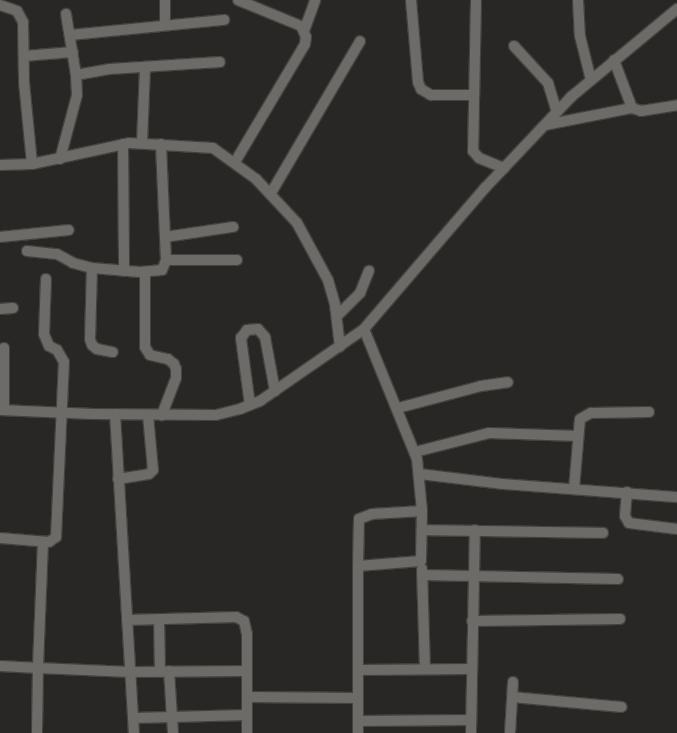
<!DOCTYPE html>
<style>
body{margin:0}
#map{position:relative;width:677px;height:733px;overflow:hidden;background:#292725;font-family:"Archivo Narrow",sans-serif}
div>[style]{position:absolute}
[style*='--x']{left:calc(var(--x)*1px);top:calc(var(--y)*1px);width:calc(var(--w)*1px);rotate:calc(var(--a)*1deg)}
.roads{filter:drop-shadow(1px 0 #444341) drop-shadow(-1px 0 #444341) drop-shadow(0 1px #444341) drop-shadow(0 -1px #444341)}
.minor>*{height:10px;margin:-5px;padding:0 5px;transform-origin:5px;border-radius:5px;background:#6c6b67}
span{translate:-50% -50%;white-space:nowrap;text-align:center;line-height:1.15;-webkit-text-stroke:3px #292725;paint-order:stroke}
</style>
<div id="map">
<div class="roads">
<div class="minor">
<div style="--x:411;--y:0;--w:82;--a:85.1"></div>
<div style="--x:418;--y:82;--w:8;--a:67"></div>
<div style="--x:421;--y:89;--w:12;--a:31"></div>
<div style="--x:431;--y:95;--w:43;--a:0"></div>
<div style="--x:476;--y:0;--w:151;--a:91.1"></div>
<div style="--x:473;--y:151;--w:9;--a:49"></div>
<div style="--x:479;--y:158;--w:27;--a:22"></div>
<div style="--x:578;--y:0;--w:36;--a:87"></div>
<div style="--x:580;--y:36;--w:45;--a:76"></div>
<div style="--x:0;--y:5;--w:18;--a:19"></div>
<div style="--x:17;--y:11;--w:13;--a:61"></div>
<div style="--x:23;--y:22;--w:60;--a:89"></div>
<div style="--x:24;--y:82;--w:82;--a:84.4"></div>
<div style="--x:165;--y:24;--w:24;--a:-90"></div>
<div style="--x:304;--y:31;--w:33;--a:-70"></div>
<div style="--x:70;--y:35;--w:155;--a:-5.6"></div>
<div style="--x:514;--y:46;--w:50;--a:47.4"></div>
<div style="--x:548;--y:83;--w:30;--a:73"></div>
<div style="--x:24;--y:56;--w:49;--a:-4.7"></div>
<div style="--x:614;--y:60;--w:51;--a:69.4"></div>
<div style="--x:632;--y:108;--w:9;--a:18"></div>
<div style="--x:641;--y:111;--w:36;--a:-9"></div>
<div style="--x:76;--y:75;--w:35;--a:-10"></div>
<div style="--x:110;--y:69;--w:110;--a:-3.6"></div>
<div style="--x:545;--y:125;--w:89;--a:-11.1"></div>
<div style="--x:142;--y:143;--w:75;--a:-87.7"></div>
<div style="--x:123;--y:144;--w:127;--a:89.5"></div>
<div style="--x:60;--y:159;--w:66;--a:-75.1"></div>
<div style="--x:77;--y:95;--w:20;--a:-93"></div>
<div style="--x:76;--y:75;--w:62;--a:-99.3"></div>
<div style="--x:235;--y:162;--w:137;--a:-59.3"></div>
<div style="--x:305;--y:44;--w:7;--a:-82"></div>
<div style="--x:306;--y:37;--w:12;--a:-114"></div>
<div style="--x:301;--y:26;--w:68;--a:-157.6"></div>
<div style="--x:0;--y:165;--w:32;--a:-2"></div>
<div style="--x:32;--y:164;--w:99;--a:-12.2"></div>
<div style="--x:129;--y:143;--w:84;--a:3.4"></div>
<div style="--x:213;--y:148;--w:53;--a:35.8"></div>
<div style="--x:256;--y:179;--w:60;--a:47"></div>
<div style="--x:297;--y:223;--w:65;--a:61.5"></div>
<div style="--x:328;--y:280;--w:26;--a:74"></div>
<div style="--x:335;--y:305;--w:42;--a:83.2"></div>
<div style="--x:271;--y:193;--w:176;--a:-59.6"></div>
<div style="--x:0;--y:237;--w:69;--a:-5.8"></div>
<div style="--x:165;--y:237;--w:69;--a:-8.4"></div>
<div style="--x:27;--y:251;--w:30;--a:6"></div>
<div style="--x:57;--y:254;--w:18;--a:29"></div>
<div style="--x:73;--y:263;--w:20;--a:15"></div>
<div style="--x:92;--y:268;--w:48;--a:4.8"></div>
<div style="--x:140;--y:272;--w:22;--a:-5"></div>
<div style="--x:162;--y:270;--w:11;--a:-68"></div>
<div style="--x:166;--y:260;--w:116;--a:-92.5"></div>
<div style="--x:166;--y:260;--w:71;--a:0"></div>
<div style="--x:92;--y:268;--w:71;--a:91.6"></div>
<div style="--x:90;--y:339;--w:6;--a:72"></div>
<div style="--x:92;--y:345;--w:6;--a:39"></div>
<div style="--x:97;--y:349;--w:16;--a:11"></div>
<div style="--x:145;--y:272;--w:75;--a:90"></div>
<div style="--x:145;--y:347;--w:9;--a:58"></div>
<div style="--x:150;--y:355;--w:18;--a:13"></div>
<div style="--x:168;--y:359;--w:8;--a:40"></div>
<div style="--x:174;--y:364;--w:5;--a:68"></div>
<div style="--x:176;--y:369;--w:9;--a:90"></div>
<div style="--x:176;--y:378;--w:40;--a:111"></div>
<div style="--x:0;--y:309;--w:13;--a:-4"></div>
<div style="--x:337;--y:316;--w:33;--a:-45"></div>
<div style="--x:360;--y:293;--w:24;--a:-68"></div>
<div style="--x:4;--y:348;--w:62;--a:90"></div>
<div style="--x:250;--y:405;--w:68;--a:-97.7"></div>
<div style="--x:241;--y:338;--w:10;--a:-53"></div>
<div style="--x:247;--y:330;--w:11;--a:-5"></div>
<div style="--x:258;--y:329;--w:11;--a:49"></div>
<div style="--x:265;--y:337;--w:55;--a:79.5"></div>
<div style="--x:398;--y:408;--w:86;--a:-14.8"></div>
<div style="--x:481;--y:386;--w:27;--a:-8"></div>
<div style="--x:0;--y:410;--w:93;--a:2.5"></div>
<div style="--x:93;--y:414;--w:123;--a:0.5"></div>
<div style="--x:216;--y:415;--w:25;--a:-14"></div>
<div style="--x:240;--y:409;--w:22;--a:-22"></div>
<div style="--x:260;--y:401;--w:126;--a:-34.7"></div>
<div style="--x:364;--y:329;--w:186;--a:-49.4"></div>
<div style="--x:485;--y:188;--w:125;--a:-46.6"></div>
<div style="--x:571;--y:97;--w:138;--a:-39.7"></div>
<div style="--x:115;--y:414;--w:320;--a:86.6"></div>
<div style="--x:415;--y:452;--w:76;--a:-14.4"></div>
<div style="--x:489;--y:433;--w:89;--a:1.9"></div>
<div style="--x:420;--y:474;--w:84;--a:6.9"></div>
<div style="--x:503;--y:484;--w:174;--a:4.3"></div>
<div style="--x:118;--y:479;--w:31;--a:-9"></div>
<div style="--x:149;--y:474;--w:6;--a:-45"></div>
<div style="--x:153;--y:470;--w:55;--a:-95.2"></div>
<div style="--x:574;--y:489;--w:70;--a:-85.1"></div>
<div style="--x:580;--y:419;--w:13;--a:-29"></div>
<div style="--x:591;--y:413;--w:58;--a:-1"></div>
<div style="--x:627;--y:492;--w:24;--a:95"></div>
<div style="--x:625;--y:516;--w:8;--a:60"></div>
<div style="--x:629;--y:523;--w:48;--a:7.1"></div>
<div style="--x:422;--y:530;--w:181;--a:0.9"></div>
<div style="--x:0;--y:538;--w:49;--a:4.7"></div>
<div style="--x:49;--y:542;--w:9;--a:-36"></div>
<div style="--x:56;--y:537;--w:175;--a:-87.4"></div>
<div style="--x:64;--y:362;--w:14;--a:-120"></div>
<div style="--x:57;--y:350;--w:9;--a:-153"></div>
<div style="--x:49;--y:346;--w:13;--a:-113"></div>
<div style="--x:44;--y:334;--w:55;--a:-87.9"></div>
<div style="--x:43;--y:542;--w:126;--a:92.3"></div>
<div style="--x:38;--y:668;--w:93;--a:2.5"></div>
<div style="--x:131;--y:672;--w:116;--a:-0.5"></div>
<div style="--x:358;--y:566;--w:47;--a:-88.8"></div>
<div style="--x:359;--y:519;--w:14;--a:-21"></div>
<div style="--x:372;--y:514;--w:50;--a:-3.4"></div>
<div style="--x:422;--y:569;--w:100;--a:88.3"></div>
<div style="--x:422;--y:575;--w:196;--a:1.2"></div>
<div style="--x:159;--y:619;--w:53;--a:88.9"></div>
<div style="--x:127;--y:620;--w:109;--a:-1.6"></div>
<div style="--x:236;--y:617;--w:9;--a:27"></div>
<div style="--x:244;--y:621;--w:13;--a:77"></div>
<div style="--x:247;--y:634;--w:99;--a:90"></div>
<div style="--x:472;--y:621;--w:148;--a:-0.8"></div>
<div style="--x:0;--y:666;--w:38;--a:3"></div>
<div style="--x:38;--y:668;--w:65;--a:90.9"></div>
<div style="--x:358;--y:670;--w:113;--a:-0.5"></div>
<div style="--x:169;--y:671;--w:62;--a:86.3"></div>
<div style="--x:247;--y:697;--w:111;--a:0.5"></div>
<div style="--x:512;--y:697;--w:110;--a:5.2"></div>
<div style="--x:134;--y:718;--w:113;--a:-1.5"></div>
<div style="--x:358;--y:721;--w:113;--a:-0.5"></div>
<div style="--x:358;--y:733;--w:167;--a:-90"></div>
<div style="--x:358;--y:566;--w:63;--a:-4.5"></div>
<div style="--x:421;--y:561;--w:50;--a:-88.9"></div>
<div style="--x:422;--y:511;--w:52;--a:-95.5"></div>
<div style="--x:417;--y:459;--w:140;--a:-112.2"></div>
<div style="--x:471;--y:733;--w:203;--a:-88.9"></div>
<div style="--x:510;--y:733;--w:51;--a:-86.6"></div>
</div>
</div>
</div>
